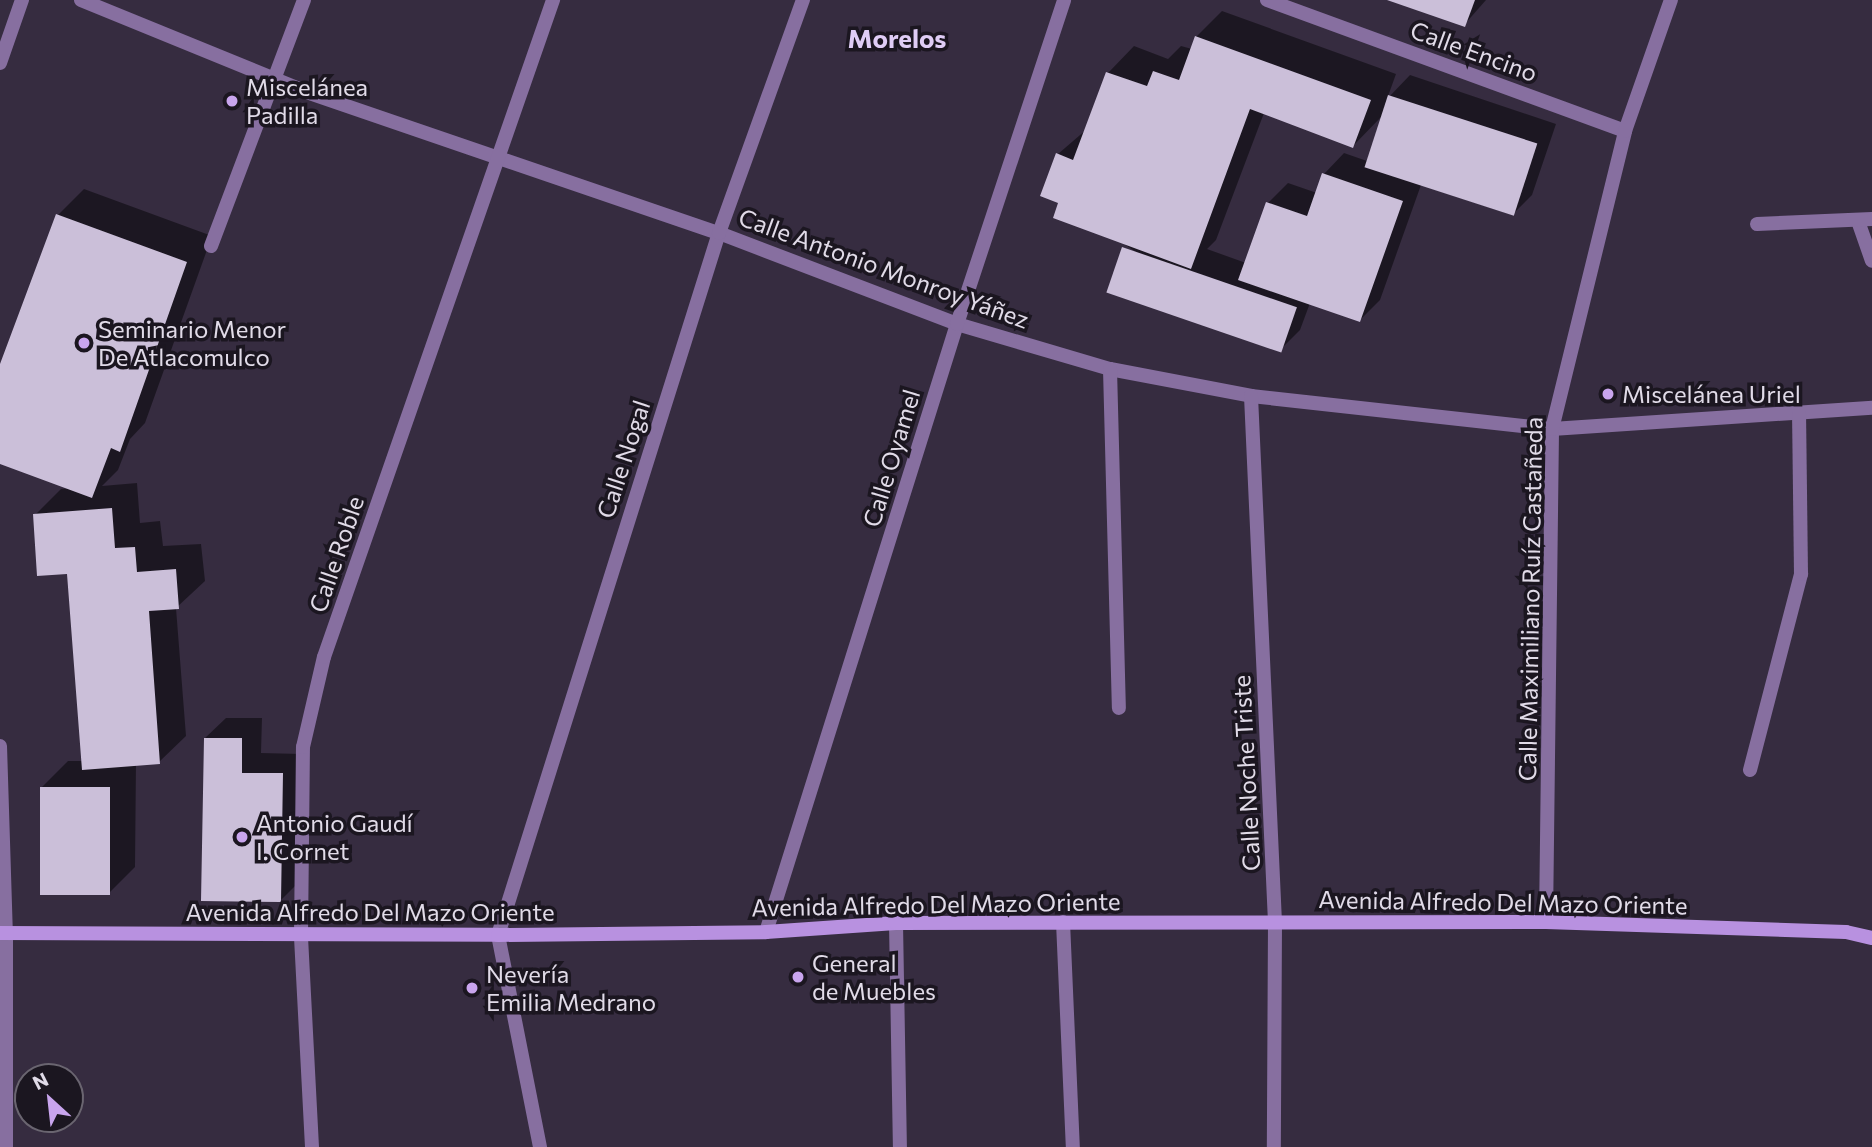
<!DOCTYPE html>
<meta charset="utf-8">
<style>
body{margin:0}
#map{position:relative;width:1872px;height:1147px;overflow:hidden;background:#362c40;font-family:Commissioner,sans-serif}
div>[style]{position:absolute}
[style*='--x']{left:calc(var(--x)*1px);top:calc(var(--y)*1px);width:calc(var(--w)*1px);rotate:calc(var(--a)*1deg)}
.shadow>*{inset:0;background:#0007}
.building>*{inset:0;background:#cbbfd9;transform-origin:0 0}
.street>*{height:14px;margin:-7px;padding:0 7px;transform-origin:7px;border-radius:7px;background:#876fa0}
.secondary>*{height:14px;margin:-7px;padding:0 7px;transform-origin:7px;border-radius:7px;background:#b891e0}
.dots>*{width:19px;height:19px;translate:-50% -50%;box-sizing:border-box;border:4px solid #1b1620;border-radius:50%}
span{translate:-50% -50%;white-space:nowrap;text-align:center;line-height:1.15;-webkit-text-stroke:7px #1b1620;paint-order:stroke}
.street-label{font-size:24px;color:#e1dbe8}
.poi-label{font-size:24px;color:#e1dbe8}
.left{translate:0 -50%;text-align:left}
.neighbourhood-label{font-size:26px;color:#dfccf5;font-weight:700}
.north{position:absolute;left:14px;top:1063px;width:70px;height:70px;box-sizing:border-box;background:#1b1620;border:2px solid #6a6570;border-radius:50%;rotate:333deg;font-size:19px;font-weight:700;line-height:28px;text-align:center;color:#e1dbe8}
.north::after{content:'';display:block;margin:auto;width:24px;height:32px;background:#c9a5ee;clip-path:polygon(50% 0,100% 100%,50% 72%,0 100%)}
</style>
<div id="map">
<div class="shadow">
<div style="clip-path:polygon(1391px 0,1486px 0,1464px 25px)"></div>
<div style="clip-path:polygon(evenodd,1222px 11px,1396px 74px,1387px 99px,1410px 75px,1556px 124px,1532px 195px,1512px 215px,1421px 185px,1380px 300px,1360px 320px,1310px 303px,1300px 330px,1280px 350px,1061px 201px,1058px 154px,1087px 129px,1108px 73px,1134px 46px,1168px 59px,1181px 46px,1192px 49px,1196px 37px,1222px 11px,1264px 113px,1353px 146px,1383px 115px,1367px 161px,1344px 153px,1324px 174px,1317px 193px,1288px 183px,1268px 203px,1246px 263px,1207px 249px,1216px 240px,1264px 113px)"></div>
<div style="clip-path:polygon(84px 189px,212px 236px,145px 423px,130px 439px,118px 470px,102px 486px,137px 483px,140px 523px,160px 521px,163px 546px,201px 544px,205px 581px,176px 608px,186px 736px,159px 762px,136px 764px,135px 867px,109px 893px,41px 788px,68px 761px,83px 761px,69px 572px,35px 515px,61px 489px,70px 488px,0 462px,0 369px,58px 215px)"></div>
<div style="clip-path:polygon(226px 718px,262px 718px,261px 753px,302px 754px,301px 880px,281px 900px,205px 738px)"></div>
</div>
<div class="building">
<div style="clip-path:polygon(1387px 0,1475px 0,1465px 27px)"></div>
<div style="clip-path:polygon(1195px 36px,1371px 100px,1353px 148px,1250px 109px,1191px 269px,1053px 218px,1058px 203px,1040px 196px,1056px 153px,1073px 160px,1106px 72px,1147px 86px,1153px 71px,1179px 80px)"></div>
<div style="left:1388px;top:95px;width:157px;height:76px;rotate:18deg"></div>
<div style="clip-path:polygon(1322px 173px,1403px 201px,1360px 322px,1238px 280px,1266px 202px,1307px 216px)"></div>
<div style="clip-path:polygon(56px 214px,187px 262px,120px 452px,111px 448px,92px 498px,0 464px,0 364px)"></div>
<div style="left:1122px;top:247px;width:185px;height:48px;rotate:19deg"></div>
<div style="clip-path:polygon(112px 508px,115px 548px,135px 547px,137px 572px,176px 569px,179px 609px,149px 611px,160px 764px,82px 770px,67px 574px,37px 576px,33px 514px)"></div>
<div style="clip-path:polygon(204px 738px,242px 738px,242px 773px,283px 773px,281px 902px,201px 901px)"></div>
<div style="left:40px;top:787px;width:70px;height:108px"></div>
</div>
<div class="street">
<div style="--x:81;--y:0;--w:243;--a:22.2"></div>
<div style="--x:306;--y:92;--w:436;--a:18.9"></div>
<div style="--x:719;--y:233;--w:255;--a:20.9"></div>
<div style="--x:957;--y:324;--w:159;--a:16.4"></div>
<div style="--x:1110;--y:369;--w:144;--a:10.8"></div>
<div style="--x:1251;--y:396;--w:303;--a:6.3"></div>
<div style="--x:1552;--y:429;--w:321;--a:-3.8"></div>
<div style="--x:1267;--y:0;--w:381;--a:20.1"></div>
<div style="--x:0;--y:63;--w:67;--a:-70.8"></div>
<div style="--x:1858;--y:221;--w:42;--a:70.7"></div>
<div style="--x:1757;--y:224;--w:115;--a:-2.5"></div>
<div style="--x:211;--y:246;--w:263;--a:-69.3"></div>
<div style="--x:1110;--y:369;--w:339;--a:88.5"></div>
<div style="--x:1251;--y:396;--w:527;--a:87.39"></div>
<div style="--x:1275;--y:922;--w:225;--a:90.3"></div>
<div style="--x:0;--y:746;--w:187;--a:88.2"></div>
<div style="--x:6;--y:933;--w:214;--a:90"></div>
<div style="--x:1750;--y:770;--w:203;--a:-75.4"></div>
<div style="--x:1801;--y:574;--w:160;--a:-90.7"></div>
<div style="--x:1063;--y:922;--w:225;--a:87.5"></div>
<div style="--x:1546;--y:922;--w:493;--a:-89.3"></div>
<div style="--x:1552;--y:429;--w:307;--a:-76.2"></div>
<div style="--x:1625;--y:131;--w:139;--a:-70.7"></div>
<div style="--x:896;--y:923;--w:224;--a:89"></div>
<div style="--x:766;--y:932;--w:637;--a:-72.56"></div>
<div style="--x:957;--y:324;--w:341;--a:-71.7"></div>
<div style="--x:312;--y:1147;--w:212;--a:-93"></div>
<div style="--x:301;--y:935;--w:188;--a:-89.4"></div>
<div style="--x:303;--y:747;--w:92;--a:-76.9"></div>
<div style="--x:324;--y:657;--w:696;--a:-70.78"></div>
<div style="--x:540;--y:1147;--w:216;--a:-101.2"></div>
<div style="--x:498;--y:935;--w:736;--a:-72.53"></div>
<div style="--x:719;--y:233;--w:248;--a:-70.2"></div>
</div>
<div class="secondary">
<div style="--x:0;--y:933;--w:498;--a:0.2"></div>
<div style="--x:498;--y:935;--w:268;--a:-0.6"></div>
<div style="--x:766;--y:932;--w:130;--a:-4"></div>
<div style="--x:896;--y:923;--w:650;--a:-0.09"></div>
<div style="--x:1546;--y:922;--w:300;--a:1.9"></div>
<div style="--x:1846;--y:932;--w:27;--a:13"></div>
</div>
<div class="dots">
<div style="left:232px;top:101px;background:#c9a5ee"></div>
<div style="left:84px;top:343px;background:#c9a5ee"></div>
<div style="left:1608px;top:394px;background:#c9a5ee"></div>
<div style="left:242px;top:837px;background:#c9a5ee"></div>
<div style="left:798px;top:977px;background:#c9a5ee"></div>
<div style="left:472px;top:988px;background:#c9a5ee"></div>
</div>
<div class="street-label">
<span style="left:1474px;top:51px;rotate:20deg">Calle Encino</span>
<span style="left:884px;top:268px;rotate:20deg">Calle Antonio Monroy Yáñez</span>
<span style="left:891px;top:458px;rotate:-73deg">Calle Oyamel</span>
<span style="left:623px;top:459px;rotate:-72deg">Calle Nogal</span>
<span style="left:336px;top:554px;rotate:-71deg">Calle Roble</span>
<span style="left:1530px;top:599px;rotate:-89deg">Calle Maximiliano Ruíz Castañeda</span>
<span style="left:1246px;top:773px;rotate:-93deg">Calle Noche Triste</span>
<span style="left:1503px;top:902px;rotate:1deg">Avenida Alfredo Del Mazo Oriente</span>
<span style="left:936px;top:904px;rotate:-1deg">Avenida Alfredo Del Mazo Oriente</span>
<span style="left:370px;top:912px">Avenida Alfredo Del Mazo Oriente</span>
</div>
<div class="poi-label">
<span class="left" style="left:246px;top:101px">Miscelánea<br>Padilla</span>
<span class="left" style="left:98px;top:343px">Seminario Menor<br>De Atlacomulco</span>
<span class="left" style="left:1622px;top:394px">Miscelánea Uriel</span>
<span class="left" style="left:256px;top:837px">Antonio Gaudí<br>I. Cornet</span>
<span class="left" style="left:812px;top:977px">General<br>de Muebles</span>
<span class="left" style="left:486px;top:988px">Nevería<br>Emilia Medrano</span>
</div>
<div class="neighbourhood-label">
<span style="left:897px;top:38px">Morelos</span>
</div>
<div class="north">N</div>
</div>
